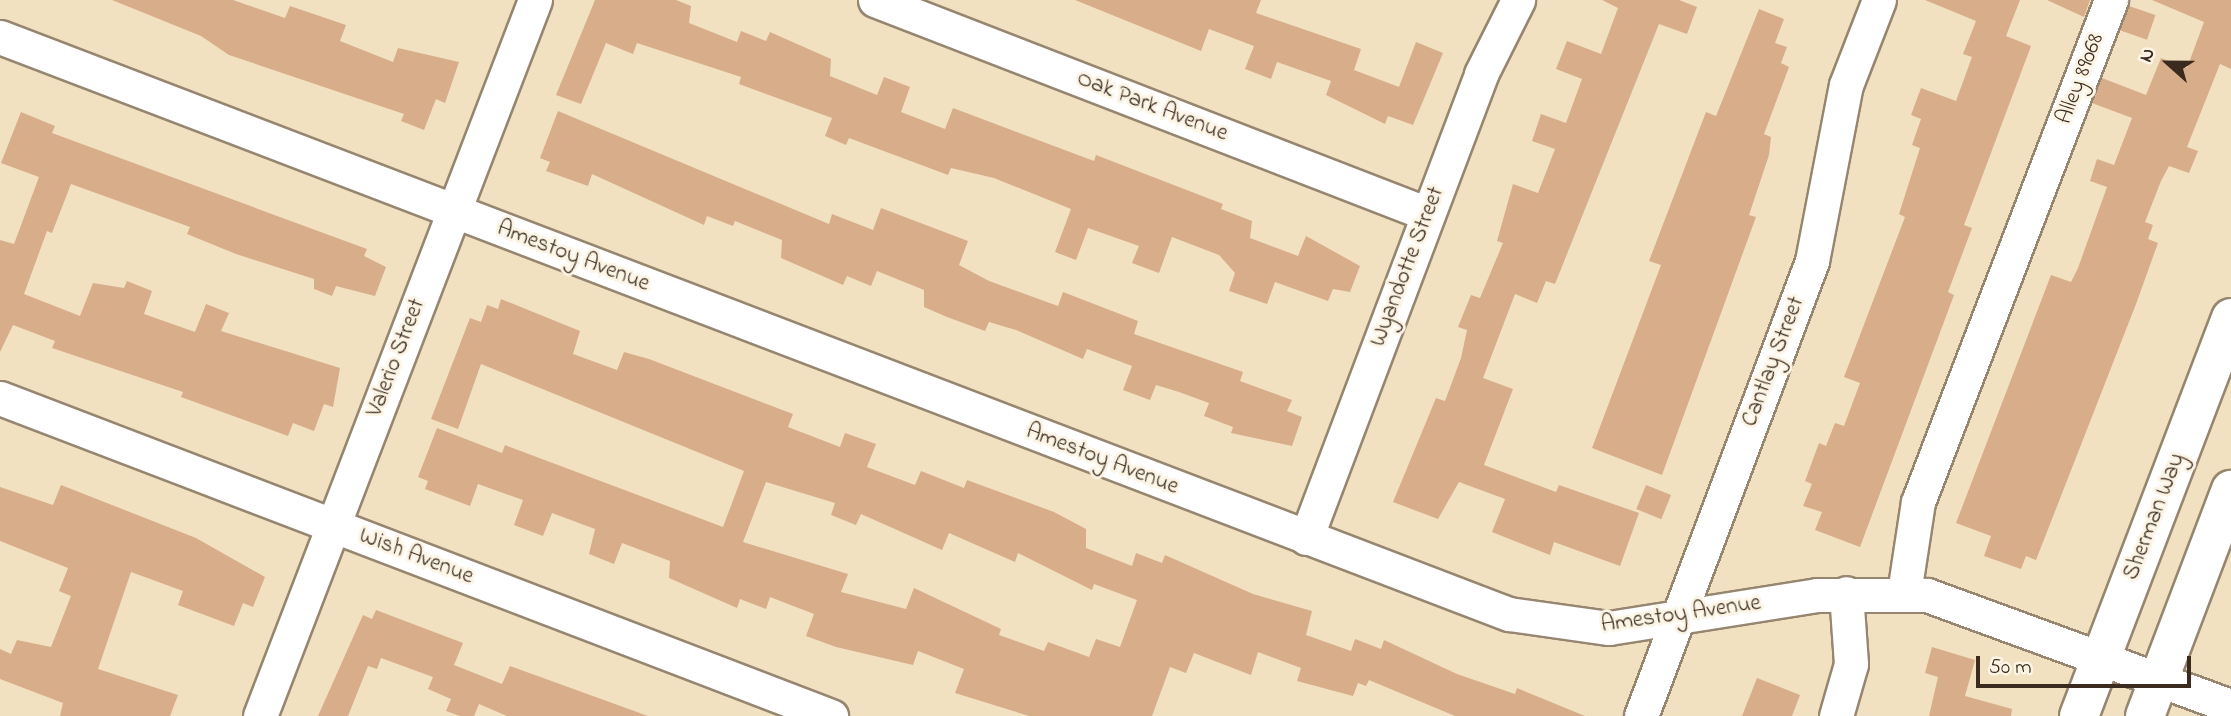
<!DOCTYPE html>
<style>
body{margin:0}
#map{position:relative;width:2231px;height:716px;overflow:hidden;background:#f1e1c1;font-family:"Indie Flower",sans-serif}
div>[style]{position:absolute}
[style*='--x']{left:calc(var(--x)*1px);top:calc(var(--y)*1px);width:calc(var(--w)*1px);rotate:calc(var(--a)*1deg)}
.building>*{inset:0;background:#d8ad8a;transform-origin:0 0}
.roads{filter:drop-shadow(2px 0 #968670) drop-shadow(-2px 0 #968670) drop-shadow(0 2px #968670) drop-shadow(0 -2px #968670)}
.minor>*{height:33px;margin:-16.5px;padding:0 16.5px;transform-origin:16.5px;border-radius:16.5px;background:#fff}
.major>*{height:38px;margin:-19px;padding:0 19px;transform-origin:19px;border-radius:19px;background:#fff}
span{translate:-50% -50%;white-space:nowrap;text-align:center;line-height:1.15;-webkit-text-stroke:6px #fcf5e5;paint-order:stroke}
.street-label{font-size:23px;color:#3b2a1e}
.north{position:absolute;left:2133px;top:28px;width:70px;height:70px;-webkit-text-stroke:5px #fcf5e5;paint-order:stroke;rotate:291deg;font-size:19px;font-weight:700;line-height:28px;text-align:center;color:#3b2a1e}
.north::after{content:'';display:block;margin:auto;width:24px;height:32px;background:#3b2a1e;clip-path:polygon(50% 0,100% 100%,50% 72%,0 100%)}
.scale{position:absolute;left:1976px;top:656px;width:215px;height:32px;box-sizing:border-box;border:4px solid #3b2a1e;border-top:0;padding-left:9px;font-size:21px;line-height:24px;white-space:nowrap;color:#3b2a1e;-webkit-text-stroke:5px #fcf5e5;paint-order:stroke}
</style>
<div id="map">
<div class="building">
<div style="clip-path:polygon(112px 0,233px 0,285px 18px,290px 6px,346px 25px,340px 41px,393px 62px,398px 48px,459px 62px,445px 103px,436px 99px,424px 130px,401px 121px,404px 114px,229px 55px,201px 36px)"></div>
<div style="clip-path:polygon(595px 0,676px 0,691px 6px,689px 23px,737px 42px,741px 31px,766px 41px,770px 32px,831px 59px,830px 76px,877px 95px,884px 77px,910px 87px,901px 112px,945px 129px,953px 108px,1094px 161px,1096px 155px,1223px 204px,1221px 209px,1252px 221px,1250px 238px,1298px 256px,1306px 236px,1360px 266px,1350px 292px,1333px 289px,1328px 301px,1275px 282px,1267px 304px,1229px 291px,1235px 273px,1219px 255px,1172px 237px,1159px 273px,1132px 263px,1139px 246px,1088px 228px,1076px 260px,1055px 252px,1071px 209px,994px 178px,951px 168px,948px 175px,849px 138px,846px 145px,825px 136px,832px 118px,739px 84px,741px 77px,637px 43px,633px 54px,606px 43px,581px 104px,556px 95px)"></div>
<div style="clip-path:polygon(1075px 0,1261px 0,1256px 13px,1361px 49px,1354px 70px,1399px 87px,1416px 42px,1443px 53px,1413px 125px,1388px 116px,1385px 124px,1326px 95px,1331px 81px,1277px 62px,1271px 79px,1245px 69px,1254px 46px,1209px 29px,1201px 51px)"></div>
<div style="clip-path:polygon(1602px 0,1679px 0,1697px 7px,1687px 34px,1659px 24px,1555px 284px,1546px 281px,1537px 303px,1515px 294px,1483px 378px,1513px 389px,1484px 465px,1556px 492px,1559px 485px,1639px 513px,1620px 566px,1554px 542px,1550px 555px,1492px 532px,1505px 499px,1459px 482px,1438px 519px,1393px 502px,1436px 398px,1445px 401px,1461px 358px,1467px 330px,1458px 327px,1471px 295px,1480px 298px,1503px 243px,1497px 241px,1513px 184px,1538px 193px,1555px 149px,1532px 141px,1541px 114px,1566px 123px,1582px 79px,1556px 69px,1567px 41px,1601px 54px,1618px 8px)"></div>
<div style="clip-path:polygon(1925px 0,2020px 0,2006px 36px,2031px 46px,1964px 225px,1972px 228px,1948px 292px,1954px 295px,1860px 547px,1815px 530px,1822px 512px,1803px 506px,1812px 484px,1805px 481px,1819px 443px,1826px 446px,1835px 423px,1844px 426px,1860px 383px,1844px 377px,1905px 217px,1899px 214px,1920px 148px,1912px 145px,1921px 119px,1911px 115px,1921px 88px,1956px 101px,1972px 57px,1963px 54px,1976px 21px)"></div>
<div style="clip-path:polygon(2047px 0,2090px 0,2084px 17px)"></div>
<div style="clip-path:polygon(2152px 0,2231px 0,2231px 69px,2220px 64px,2187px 147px,2198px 151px,2189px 173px,2169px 166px,2161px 181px,2145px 222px,2153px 225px,2148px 239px,2158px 243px,2136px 304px,2036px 560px,2026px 556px,2021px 569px,1984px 556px,1991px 536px,1956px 523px,2051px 275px,2071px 282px,2078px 268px,2107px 187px,2090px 181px,2097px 159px,2114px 165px,2132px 118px,2092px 103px,2102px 78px,2146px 95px,2161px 58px,2187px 68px,2204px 22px)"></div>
<div style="left:2129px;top:6px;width:28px;height:26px;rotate:19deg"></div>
<div style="clip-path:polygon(1759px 9px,1784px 19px,1775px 43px,1787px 47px,1781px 63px,1789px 67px,1764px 134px,1771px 137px,1769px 155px,1749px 215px,1756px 217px,1662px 475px,1592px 448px,1661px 265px,1649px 261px,1701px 125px,1706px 112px,1716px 116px)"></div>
<div style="clip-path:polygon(558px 111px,829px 224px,832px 214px,873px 230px,881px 208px,968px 241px,959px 265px,989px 281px,1058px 306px,1063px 292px,1138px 321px,1134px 334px,1243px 372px,1240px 381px,1292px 400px,1287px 411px,1302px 417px,1292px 446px,1231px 433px,1233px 427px,1204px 416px,1209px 403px,1179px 392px,1156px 385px,1150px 400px,1123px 390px,1132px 366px,1087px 349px,1083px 359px,1016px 330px,989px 322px,985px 331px,947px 317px,924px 307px,924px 290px,877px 271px,871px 286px,847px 276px,843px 285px,781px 258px,782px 240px,735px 221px,733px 226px,707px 216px,704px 225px,592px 174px,588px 186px,546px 171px,550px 162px,540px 158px)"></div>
<div style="clip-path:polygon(21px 112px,55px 126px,52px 133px,367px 249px,364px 256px,386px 267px,375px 296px,336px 286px,332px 296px,314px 289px,314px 279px,236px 254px,187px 234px,190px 227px,71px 184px,52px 233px,47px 231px,24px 294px,80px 316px,93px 283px,124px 288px,127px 281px,152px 291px,144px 314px,195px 332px,206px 304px,229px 313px,221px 331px,340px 368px,333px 407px,324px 404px,314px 431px,293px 423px,288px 436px,181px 397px,183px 392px,52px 348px,55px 341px,13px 325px,0 352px,0 240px,14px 244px,39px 177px,1px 163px)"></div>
<div style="clip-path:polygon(evenodd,501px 299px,580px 331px,573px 354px,617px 370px,624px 352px,649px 359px,793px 414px,788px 427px,840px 447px,845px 433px,876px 444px,867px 467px,915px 485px,921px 471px,964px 488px,967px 480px,1054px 512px,1086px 529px,1086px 548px,1132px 566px,1136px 553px,1162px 563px,1165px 555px,1253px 594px,1312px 611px,1306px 635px,1351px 651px,1355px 639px,1381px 649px,1384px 640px,1457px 674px,1515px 694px,1517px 688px,1585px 716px,1455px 716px,1369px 680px,1366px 686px,1358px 683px,1353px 696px,1297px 681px,1301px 668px,1258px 652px,1251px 675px,1194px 653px,1186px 673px,1170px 667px,1152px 716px,1029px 716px,955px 693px,964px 669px,918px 651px,913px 665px,836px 647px,806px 636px,814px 614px,770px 597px,766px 609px,740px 599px,737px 608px,669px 578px,670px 561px,622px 543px,614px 564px,589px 554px,595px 529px,552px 513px,543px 536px,514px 525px,523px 500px,478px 484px,470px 506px,425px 489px,428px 481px,418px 477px,437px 428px,502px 453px,505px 445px,723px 527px,744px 471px,481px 364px,458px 429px,431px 419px,470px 318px,481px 322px,487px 305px,498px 309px,501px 299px,766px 482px,835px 503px,831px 515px,856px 525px,861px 514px,942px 550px,949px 533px,1015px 562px,1018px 553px,1092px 590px,1094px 584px,1137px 600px,1120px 647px,1096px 639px,1089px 657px,1048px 642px,1044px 651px,999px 635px,1001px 629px,914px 588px,906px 609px,841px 592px,848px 574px,743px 542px,766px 482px)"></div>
<div style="clip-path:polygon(61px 485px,196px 538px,265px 577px,253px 607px,243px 603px,234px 626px,178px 605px,183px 591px,131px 572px,98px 669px,178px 695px,170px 716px,60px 716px,63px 703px,0 679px,0 649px,11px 654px,17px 640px,51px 647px,71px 596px,59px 591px,68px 568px,0 541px,0 487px,53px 505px)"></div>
<div style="left:1646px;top:485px;width:27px;height:26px;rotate:22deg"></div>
<div style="clip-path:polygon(376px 610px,463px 643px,454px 665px,502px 684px,510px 666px,648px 716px,507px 716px,479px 704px,474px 716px,460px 716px,446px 711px,451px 699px,428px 689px,433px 677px,381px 658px,377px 669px,368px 666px,348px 716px,318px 716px,363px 615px,372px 619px)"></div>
<div style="clip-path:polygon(1932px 647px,1975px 660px,1965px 696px,2012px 709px,2011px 716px,1929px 716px,1938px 677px,1925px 673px)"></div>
<div style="clip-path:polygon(1757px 678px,1800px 695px,1792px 716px,1742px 716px)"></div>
</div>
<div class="roads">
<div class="minor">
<div style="--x:875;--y:0;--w:593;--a:21.16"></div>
<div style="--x:0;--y:37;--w:1616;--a:20.93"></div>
<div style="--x:1509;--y:614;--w:101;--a:8"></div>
<div style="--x:1609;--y:628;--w:211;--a:-9"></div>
<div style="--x:1817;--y:595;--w:110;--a:0"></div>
<div style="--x:1927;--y:595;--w:324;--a:20.1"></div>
<div style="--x:0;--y:398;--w:890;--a:20.94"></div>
<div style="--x:1306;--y:538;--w:496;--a:-69.3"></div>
<div style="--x:1481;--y:74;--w:83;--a:-63.4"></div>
<div style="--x:1904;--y:593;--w:92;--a:-81.3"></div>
<div style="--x:1918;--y:502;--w:538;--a:-68.97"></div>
<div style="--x:260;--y:716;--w:767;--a:-68.99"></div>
<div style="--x:1641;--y:716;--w:486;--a:-69.4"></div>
<div style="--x:1812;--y:261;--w:179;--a:-79.1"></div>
<div style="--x:1846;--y:85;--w:91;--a:-68.8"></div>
<div style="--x:1836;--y:716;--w:54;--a:-73.9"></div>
<div style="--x:1851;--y:664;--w:71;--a:-94"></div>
</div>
<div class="major">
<div style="--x:2079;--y:716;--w:426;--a:-69.1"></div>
<div style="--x:2145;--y:716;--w:242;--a:-69.2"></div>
</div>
</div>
<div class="street-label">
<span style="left:2081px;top:79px;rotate:-69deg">Alley 89068</span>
<span style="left:1152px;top:107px;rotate:21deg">Oak Park Avenue</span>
<span style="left:573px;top:257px;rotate:21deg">Amestoy Avenue</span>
<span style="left:1408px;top:267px;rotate:-69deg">Wyandotte Street</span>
<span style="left:397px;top:358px;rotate:-69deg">Valerio Street</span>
<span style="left:1774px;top:362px;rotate:-69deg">Cantlay Street</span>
<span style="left:1102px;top:460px;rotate:21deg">Amestoy Avenue</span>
<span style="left:2155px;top:517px;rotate:-69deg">Sherman Way</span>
<span style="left:416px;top:557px;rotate:21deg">Wish Avenue</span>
<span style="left:1681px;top:615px;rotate:-8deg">Amestoy Avenue</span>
</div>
<div class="north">N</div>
<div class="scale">50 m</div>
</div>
